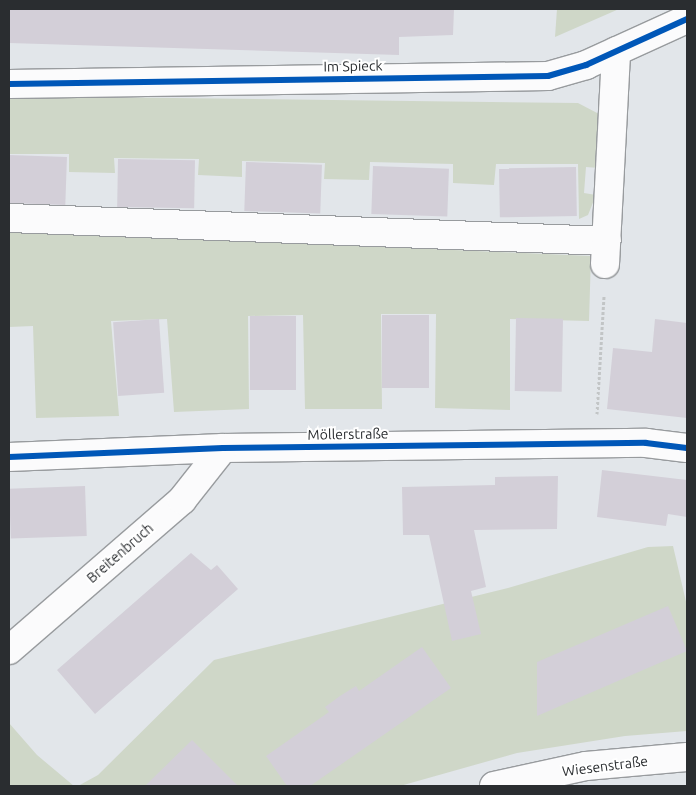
<!DOCTYPE html>
<meta charset="utf-8">
<style>
body{margin:0}
#map{position:relative;width:696px;height:795px;overflow:hidden;background:#e2e6ea;font-family:Ubuntu,sans-serif}
div>[style]{position:absolute}
[style*='--x']{left:calc(var(--x)*1px);top:calc(var(--y)*1px);width:calc(var(--w)*1px);rotate:calc(var(--a)*1deg)}
.green>*{inset:0;background:#cfd7c8}
.building>*{inset:0;background:#d3cfd8;transform-origin:0 0}
.path>*{height:3px;margin-top:-1.5px;transform-origin:0;background:repeating-linear-gradient(90deg,#c2c5c6 0 2.5px,transparent 0 5px)}
.roads{filter:drop-shadow(1px 0 #989b9e) drop-shadow(-1px 0 #989b9e) drop-shadow(0 1px #989b9e) drop-shadow(0 -1px #989b9e)}
.minor>*{height:28px;margin:-14px;padding:0 14px;transform-origin:14px;border-radius:14px;background:#fbfbfc}
.cycleway>*{height:6px;margin:-3px;padding:0 3px;transform-origin:3px;border-radius:3px;background:#0057b8}
span{translate:-50% -50%;white-space:nowrap;text-align:center;line-height:1.15;-webkit-text-stroke:4px #fff;paint-order:stroke}
.street-label{font-size:14px;color:#2a2d30}
.frame{position:absolute;inset:0;border:10px solid #2a2d30;pointer-events:none}
</style>
<div id="map">
<div class="green">
<div style="clip-path:polygon(557px 9px,619px 9px,555px 37px)"></div>
<div style="clip-path:polygon(9px 96px,578px 103px,599px 114px,599px 168px,586px 167px,584px 193px,596px 195px,588px 215px,579px 219px,578px 164px,496px 164px,494px 185px,453px 183px,453px 164px,370px 162px,369px 180px,324px 179px,325px 163px,242px 161px,242px 177px,198px 175px,199px 159px,114px 158px,115px 173px,69px 172px,69px 154px,9px 154px)"></div>
<div style="clip-path:polygon(9px 230px,591px 256px,589px 321px,510px 319px,510px 410px,435px 408px,436px 314px,381px 314px,382px 409px,305px 409px,303px 315px,248px 316px,249px 409px,174px 412px,167px 319px,111px 321px,119px 416px,36px 418px,33px 326px,9px 327px)"></div>
<div style="clip-path:polygon(673px 546px,687px 606px,687px 731px,625px 736px,517px 753px,400px 786px,78px 786px,98px 775px,214px 660px,508px 588px,648px 547px)"></div>
<div style="clip-path:polygon(9px 723px,37px 755px,74px 786px,9px 786px)"></div>
</div>
<div class="building">
<div style="clip-path:polygon(9px 9px,454px 9px,453px 35px,399px 37px,399px 55px,9px 43px)"></div>
<div style="left:9px;top:155px;width:58px;height:48px;rotate:2deg"></div>
<div style="left:118px;top:159px;width:77px;height:48px;rotate:1deg"></div>
<div style="left:246px;top:162px;width:76px;height:49px;rotate:2deg"></div>
<div style="left:373px;top:166px;width:76px;height:48px;rotate:2deg"></div>
<div style="left:576px;top:167px;width:49px;height:77px;rotate:89deg"></div>
<div style="left:382px;top:315px;width:47px;height:73px"></div>
<div style="left:250px;top:316px;width:46px;height:74px"></div>
<div style="left:516px;top:318px;width:47px;height:73px;rotate:1deg"></div>
<div style="left:159px;top:319px;width:74px;height:46px;rotate:86deg"></div>
<div style="clip-path:polygon(655px 319px,687px 323px,687px 418px,607px 409px,613px 348px,652px 352px)"></div>
<div style="clip-path:polygon(602px 470px,687px 480px,687px 517px,668px 514px,666px 526px,597px 517px)"></div>
<div style="clip-path:polygon(558px 476px,557px 529px,474px 530px,486px 587px,471px 591px,481px 634px,452px 641px,429px 535px,403px 535px,402px 487px,495px 485px,495px 477px)"></div>
<div style="left:85px;top:486px;width:50px;height:76px;rotate:88deg"></div>
<div style="clip-path:polygon(191px 553px,211px 570px,217px 565px,238px 589px,95px 714px,57px 670px)"></div>
<div style="clip-path:polygon(668px 606px,687px 651px,537px 716px,537px 662px)"></div>
<div style="clip-path:polygon(422px 647px,451px 688px,310px 786px,287px 786px,266px 756px,329px 712px,325px 707px,340px 696px,356px 686px,359px 691px)"></div>
<div style="clip-path:polygon(192px 740px,238px 786px,145px 786px)"></div>
</div>
<div class="path">
<div style="--x:597;--y:414;--w:119;--a:-86.6"></div>
</div>
<div class="roads">
<div class="minor">
<div style="--x:9;--y:84;--w:539;--a:-0.85"></div>
<div style="--x:548;--y:76;--w:40;--a:-16"></div>
<div style="--x:586;--y:65;--w:111;--a:-24.5"></div>
<div style="--x:9;--y:218;--w:598;--a:2.2"></div>
<div style="--x:605;--y:264;--w:213;--a:-87"></div>
<div style="--x:9;--y:457;--w:214;--a:-2.4"></div>
<div style="--x:223;--y:448;--w:423;--a:-0.7"></div>
<div style="--x:646;--y:443;--w:41;--a:7"></div>
<div style="--x:9;--y:650;--w:229;--a:-40.9"></div>
<div style="--x:182;--y:500;--w:66;--a:-51.7"></div>
<div style="--x:494;--y:786;--w:94;--a:-12.3"></div>
<div style="--x:586;--y:766;--w:101;--a:-5.1"></div>
</div>
</div>
<div class="cycleway">
<div style="--x:9;--y:84;--w:539;--a:-0.85"></div>
<div style="--x:548;--y:76;--w:40;--a:-16"></div>
<div style="--x:586;--y:65;--w:111;--a:-24.5"></div>
<div style="--x:9;--y:457;--w:214;--a:-2.4"></div>
<div style="--x:223;--y:448;--w:423;--a:-0.7"></div>
<div style="--x:646;--y:443;--w:41;--a:7"></div>
</div>
<div class="street-label">
<span style="left:353px;top:66px;rotate:-1deg">Im Spieck</span>
<span style="left:348px;top:434px;rotate:-1deg">Möllerstraße</span>
<span style="left:120px;top:553px;rotate:-41deg">Breitenbruch</span>
<span style="left:605px;top:766px;rotate:-7deg">Wiesenstraße</span>
</div>
<div class="frame"></div>
</div>
